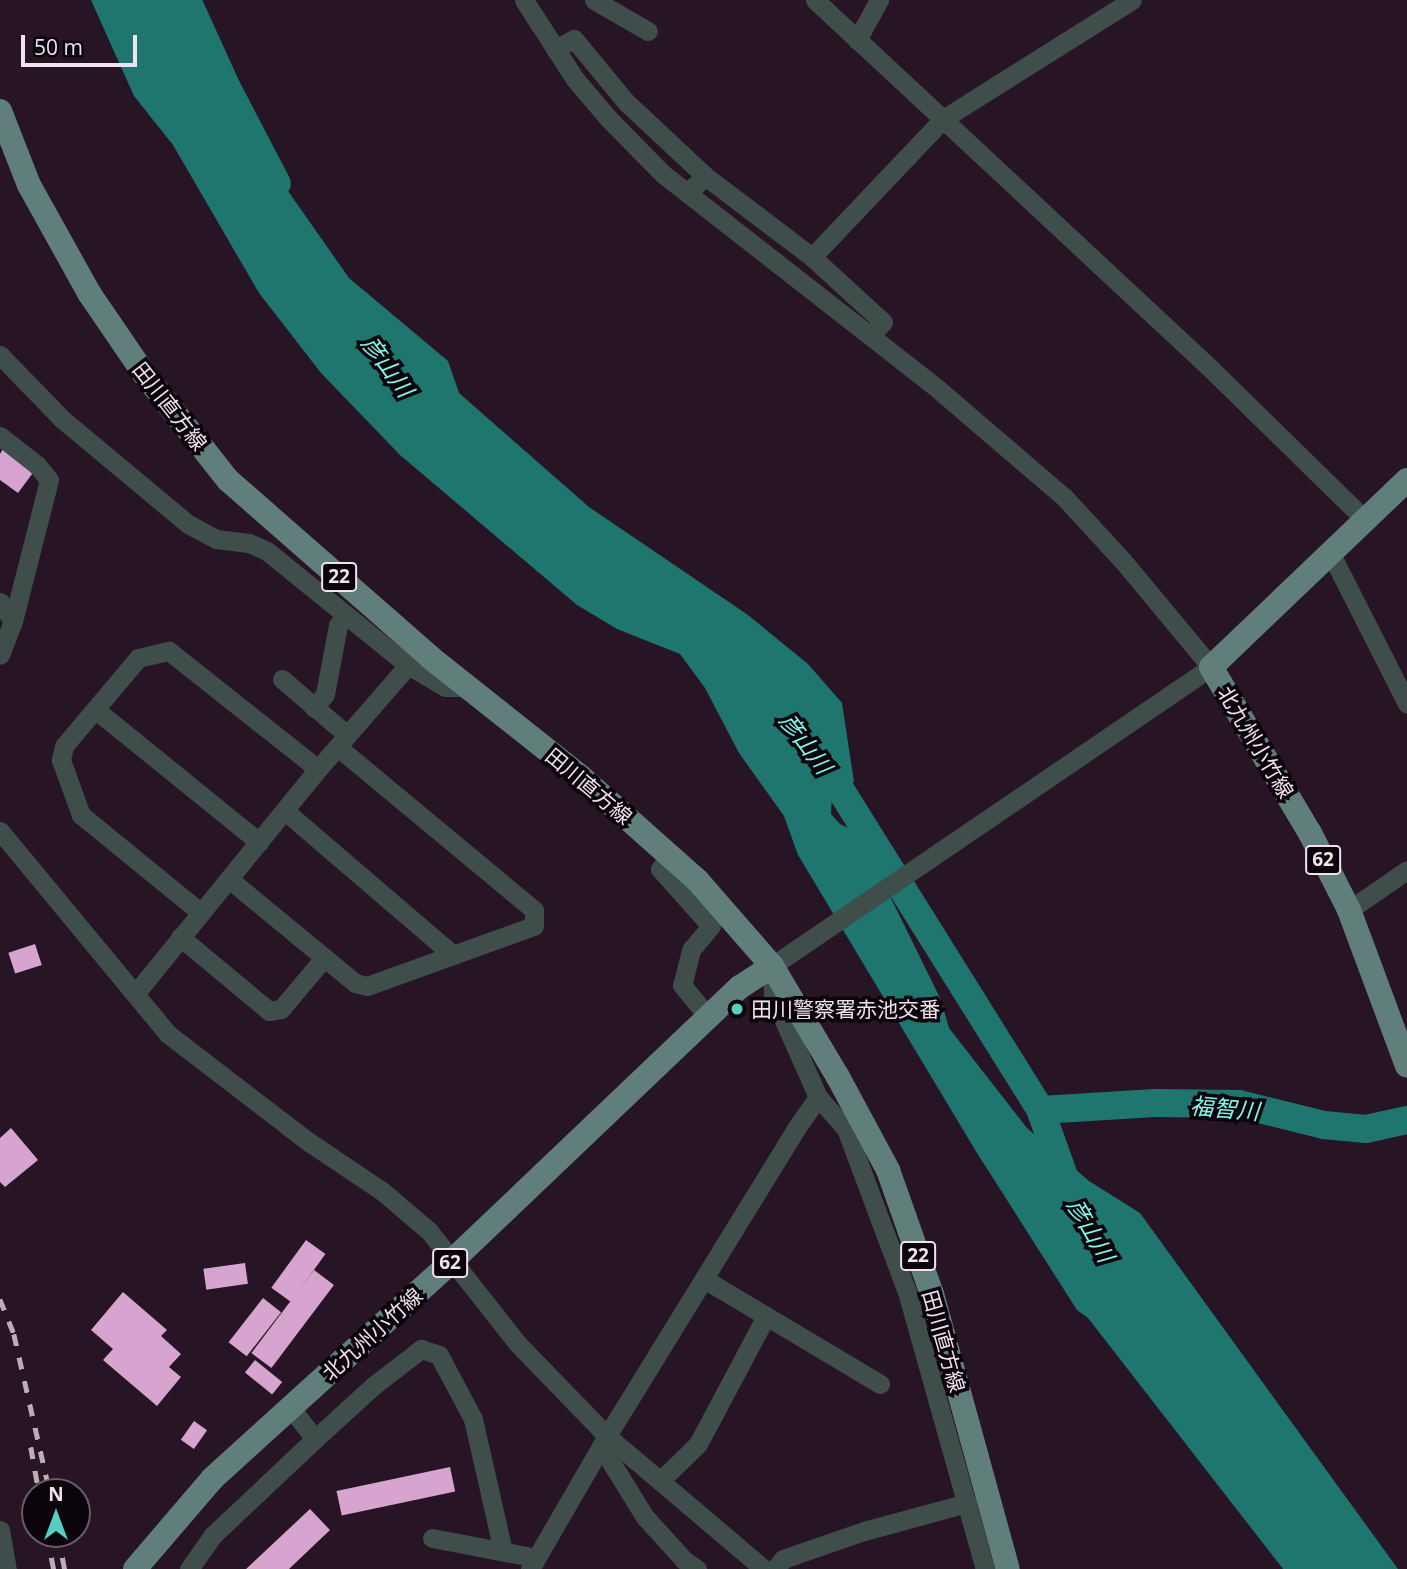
<!DOCTYPE html>
<meta charset="utf-8">
<style>
body{margin:0}
#map{position:relative;width:1407px;height:1569px;overflow:hidden;background:#271424;font-family:"Open Sans","Noto Sans JP",sans-serif}
div>[style]{position:absolute}
[style*='--x']{left:calc(var(--x)*1px);top:calc(var(--y)*1px);width:calc(var(--w)*1px);rotate:calc(var(--a)*1deg)}
.water>*{inset:0;background:#1e766e}
.river>*{height:28px;margin:-14px;padding:0 14px;transform-origin:14px;border-radius:14px;background:#1e766e}
.building>*{inset:0;background:#d6a4cf;transform-origin:0 0}
.minor>*{height:19px;margin:-9.5px;padding:0 9.5px;transform-origin:9.5px;border-radius:9.5px;background:#3f4d4b}
.major>*{height:24px;margin:-12px;padding:0 12px;transform-origin:12px;border-radius:12px;background:#607f7b}
.rail>*{height:4.5px;margin-top:-2.25px;transform-origin:0;background:repeating-linear-gradient(90deg,#bcadba 0 12px,transparent 0 24px)}
.dots>*{width:19px;height:19px;translate:-50% -50%;box-sizing:border-box;border:4px solid #0b040a;border-radius:50%}
span{translate:-50% -50%;white-space:nowrap;text-align:center;line-height:1.15;-webkit-text-stroke:7px #0b040a;paint-order:stroke}
.shield-label span{padding:2px 5px;background:#0b040a;border:2px solid;border-radius:5px;-webkit-text-stroke-width:0}
.shield-label{font-size:19px;color:#f0e2ee;font-weight:700}
.street-label{font-size:21px;color:#f0e2ee}
.poi-label{font-size:21px;color:#f0e2ee}
.left{translate:0 -50%;text-align:left}
.water-label{font-size:23px;color:#81f9eb;font-style:italic}
.north{position:absolute;left:21px;top:1478px;width:70px;height:70px;box-sizing:border-box;background:#0b040a;border:2px solid #675d65;border-radius:50%;rotate:0deg;font-size:19px;font-weight:700;line-height:28px;text-align:center;color:#f0e2ee}
.north::after{content:'';display:block;margin:auto;width:24px;height:32px;background:#57cec1;clip-path:polygon(50% 0,100% 100%,50% 72%,0 100%)}
.scale{position:absolute;left:21px;top:35px;width:116px;height:32px;box-sizing:border-box;border:4px solid #f0e2ee;border-top:0;padding-left:9px;font-size:21px;line-height:24px;white-space:nowrap;color:#f0e2ee;-webkit-text-stroke:5px #0b040a;paint-order:stroke}
</style>
<div id="map">
<div class="water">
<div style="clip-path:polygon(91px 0,191px 0,218px 91px,349px 278px,448px 361px,459px 393px,589px 507px,748px 615px,808px 664px,842px 703px,854px 782px,832px 795px,831px 814px,840px 824px,859px 833px,941px 1000px,949px 1028px,1027px 1128px,1089px 1181px,1140px 1213px,1398px 1569px,1283px 1569px,1088px 1318px,1077px 1310px,977px 1153px,798px 855px,784px 816px,739px 753px,705px 688px,680px 654px,617px 629px,577px 605px,400px 455px,321px 373px,259px 293px,173px 145px,134px 96px)"></div>
</div>
<div class="river">
<div style="--x:187;--y:0;--w:94;--a:65.6"></div>
<div style="--x:226;--y:86;--w:110;--a:62.5"></div>
<div style="--x:820;--y:757;--w:415;--a:58"></div>
<div style="--x:1040;--y:1109;--w:86;--a:70.3"></div>
<div style="--x:1041;--y:1110;--w:114;--a:-3.5"></div>
<div style="--x:1155;--y:1103;--w:84;--a:0.7"></div>
<div style="--x:1239;--y:1104;--w:88;--a:13.9"></div>
<div style="--x:1324;--y:1125;--w:42;--a:5.4"></div>
<div style="--x:1366;--y:1129;--w:42;--a:-12.4"></div>
</div>
<div class="building">
<div style="clip-path:polygon(4px 447px,35px 470px,18px 493px,0 480px,0 454px)"></div>
<div style="left:35px;top:944px;width:22px;height:28px;rotate:72deg"></div>
<div style="clip-path:polygon(11px 1128px,38px 1160px,5px 1187px,0 1182px,0 1138px)"></div>
<div style="left:306px;top:1240px;width:24px;height:59px;rotate:36deg"></div>
<div style="left:245px;top:1263px;width:21px;height:42px;rotate:82deg"></div>
<div style="left:314px;top:1270px;width:25px;height:104px;rotate:37deg"></div>
<div style="clip-path:polygon(123px 1292px,167px 1330px,161px 1336px,181px 1354px,169px 1367px,181px 1377px,157px 1406px,103px 1360px,113px 1349px,91px 1330px)"></div>
<div style="left:263px;top:1298px;width:23px;height:56px;rotate:38deg"></div>
<div style="left:255px;top:1360px;width:35px;height:16px;rotate:39deg"></div>
<div style="left:194px;top:1421px;width:16px;height:23px;rotate:35deg"></div>
<div style="left:450px;top:1467px;width:25px;height:116px;rotate:78deg"></div>
<div style="clip-path:polygon(310px 1509px,330px 1530px,289px 1569px,246px 1569px)"></div>
</div>
<div class="minor">
<div style="--x:524;--y:0;--w:94;--a:57.2"></div>
<div style="--x:575;--y:79;--w:51;--a:49.8"></div>
<div style="--x:608;--y:118;--w:78;--a:45.5"></div>
<div style="--x:663;--y:174;--w:350;--a:38"></div>
<div style="--x:939;--y:390;--w:165;--a:40.6"></div>
<div style="--x:1064;--y:497;--w:87;--a:47.3"></div>
<div style="--x:1123;--y:561;--w:138;--a:50.3"></div>
<div style="--x:1211;--y:667;--w:531;--a:145.74"></div>
<div style="--x:772;--y:966;--w:30;--a:88"></div>
<div style="--x:773;--y:996;--w:111;--a:66"></div>
<div style="--x:818;--y:1097;--w:43;--a:48.8"></div>
<div style="--x:846;--y:1129;--w:174;--a:69.5"></div>
<div style="--x:907;--y:1292;--w:288;--a:74.3"></div>
<div style="--x:594;--y:0;--w:62;--a:29.9"></div>
<div style="--x:815;--y:0;--w:538;--a:42.97"></div>
<div style="--x:1209;--y:367;--w:219;--a:44.4"></div>
<div style="--x:857;--y:40;--w:46;--a:-61.2"></div>
<div style="--x:555;--y:49;--w:21;--a:-28"></div>
<div style="--x:574;--y:39;--w:82;--a:50.5"></div>
<div style="--x:626;--y:102;--w:108;--a:43.1"></div>
<div style="--x:687;--y:193;--w:25;--a:-43"></div>
<div style="--x:705;--y:176;--w:134;--a:37.1"></div>
<div style="--x:812;--y:257;--w:190;--a:-46.5"></div>
<div style="--x:943;--y:119;--w:223;--a:-32.2"></div>
<div style="--x:812;--y:257;--w:96;--a:42.5"></div>
<div style="--x:883;--y:322;--w:19;--a:133"></div>
<div style="--x:0;--y:355;--w:89;--a:45.9"></div>
<div style="--x:62;--y:419;--w:164;--a:39.8"></div>
<div style="--x:188;--y:524;--w:32;--a:28"></div>
<div style="--x:216;--y:539;--w:33;--a:7"></div>
<div style="--x:249;--y:543;--w:20;--a:24"></div>
<div style="--x:267;--y:551;--w:181;--a:39"></div>
<div style="--x:408;--y:665;--w:43;--a:30.7"></div>
<div style="--x:445;--y:687;--w:24;--a:0"></div>
<div style="--x:0;--y:436;--w:47;--a:38.1"></div>
<div style="--x:37;--y:465;--w:19;--a:51"></div>
<div style="--x:49;--y:480;--w:146;--a:104.3"></div>
<div style="--x:1331;--y:554;--w:168;--a:63.1"></div>
<div style="--x:0;--y:602;--w:23;--a:56"></div>
<div style="--x:13;--y:621;--w:36;--a:111"></div>
<div style="--x:282;--y:679;--w:86;--a:40.7"></div>
<div style="--x:314;--y:708;--w:18;--a:-52"></div>
<div style="--x:325;--y:694;--w:70;--a:-79.3"></div>
<div style="--x:338;--y:625;--w:13;--a:-51"></div>
<div style="--x:96;--y:710;--w:210;--a:39"></div>
<div style="--x:285;--y:811;--w:221;--a:40.6"></div>
<div style="--x:0;--y:831;--w:264;--a:50.4"></div>
<div style="--x:168;--y:1034;--w:178;--a:37.5"></div>
<div style="--x:309;--y:1142;--w:88;--a:33.9"></div>
<div style="--x:382;--y:1191;--w:62;--a:40.4"></div>
<div style="--x:429;--y:1231;--w:142;--a:51.8"></div>
<div style="--x:517;--y:1343;--w:129;--a:45.9"></div>
<div style="--x:607;--y:1436;--w:206;--a:40.3"></div>
<div style="--x:670;--y:856;--w:16;--a:128"></div>
<div style="--x:660;--y:869;--w:76;--a:48.2"></div>
<div style="--x:711;--y:926;--w:31;--a:130"></div>
<div style="--x:691;--y:950;--w:36;--a:104"></div>
<div style="--x:682;--y:985;--w:43;--a:50.7"></div>
<div style="--x:229;--y:879;--w:163;--a:39.5"></div>
<div style="--x:355;--y:983;--w:12;--a:14"></div>
<div style="--x:367;--y:986;--w:177;--a:-19.8"></div>
<div style="--x:534;--y:926;--w:16;--a:-90"></div>
<div style="--x:534;--y:910;--w:255;--a:-140.3"></div>
<div style="--x:1349;--y:910;--w:70;--a:-34.6"></div>
<div style="--x:200;--y:912;--w:154;--a:-140.8"></div>
<div style="--x:81;--y:815;--w:59;--a:-110"></div>
<div style="--x:61;--y:760;--w:14;--a:-78"></div>
<div style="--x:64;--y:746;--w:115;--a:-49.9"></div>
<div style="--x:138;--y:658;--w:32;--a:-13"></div>
<div style="--x:169;--y:651;--w:190;--a:38.4"></div>
<div style="--x:180;--y:937;--w:116;--a:39.7"></div>
<div style="--x:269;--y:1011;--w:12;--a:-9"></div>
<div style="--x:281;--y:1009;--w:67;--a:-49.9"></div>
<div style="--x:135;--y:994;--w:290;--a:-50.9"></div>
<div style="--x:318;--y:769;--w:138;--a:-49.1"></div>
<div style="--x:704;--y:1279;--w:205;--a:30.8"></div>
<div style="--x:315;--y:1439;--w:79;--a:-42.4"></div>
<div style="--x:373;--y:1386;--w:61;--a:-37.6"></div>
<div style="--x:421;--y:1349;--w:19;--a:18"></div>
<div style="--x:439;--y:1355;--w:72;--a:62"></div>
<div style="--x:473;--y:1419;--w:135;--a:77.2"></div>
<div style="--x:601;--y:1446;--w:84;--a:58.2"></div>
<div style="--x:645;--y:1517;--w:58;--a:47.8"></div>
<div style="--x:684;--y:1560;--w:16;--a:35"></div>
<div style="--x:660;--y:1481;--w:53;--a:-44.2"></div>
<div style="--x:698;--y:1444;--w:145;--a:-62"></div>
<div style="--x:0;--y:1530;--w:40;--a:80"></div>
<div style="--x:432;--y:1538;--w:96;--a:10.8"></div>
<div style="--x:526;--y:1556;--w:10;--a:29"></div>
<div style="--x:189;--y:1569;--w:42;--a:-54.8"></div>
<div style="--x:213;--y:1535;--w:140;--a:-43.3"></div>
<div style="--x:315;--y:1439;--w:41;--a:-128"></div>
<div style="--x:530;--y:1569;--w:154;--a:-59.9"></div>
<div style="--x:607;--y:1436;--w:359;--a:-58.4"></div>
<div style="--x:795;--y:1130;--w:40;--a:-55.1"></div>
<div style="--x:775;--y:1569;--w:13;--a:-51"></div>
<div style="--x:783;--y:1559;--w:86;--a:-19.1"></div>
<div style="--x:864;--y:1531;--w:107;--a:-15.2"></div>
</div>
<div class="major">
<div style="--x:0;--y:111;--w:79;--a:68.6"></div>
<div style="--x:29;--y:185;--w:124;--a:60.9"></div>
<div style="--x:89;--y:293;--w:99;--a:55.7"></div>
<div style="--x:145;--y:375;--w:134;--a:51.7"></div>
<div style="--x:228;--y:480;--w:270;--a:41.2"></div>
<div style="--x:431;--y:658;--w:191;--a:38.4"></div>
<div style="--x:581;--y:777;--w:155;--a:41.6"></div>
<div style="--x:697;--y:880;--w:114;--a:48.9"></div>
<div style="--x:772;--y:966;--w:129;--a:59.3"></div>
<div style="--x:838;--y:1077;--w:106;--a:61.7"></div>
<div style="--x:888;--y:1170;--w:132;--a:70.5"></div>
<div style="--x:932;--y:1294;--w:285;--a:74.6"></div>
<div style="--x:1407;--y:480;--w:271;--a:136.3"></div>
<div style="--x:1211;--y:667;--w:193;--a:59.2"></div>
<div style="--x:1310;--y:833;--w:86;--a:63.1"></div>
<div style="--x:1349;--y:910;--w:166;--a:69.6"></div>
<div style="--x:135;--y:1569;--w:120;--a:-49.4"></div>
<div style="--x:213;--y:1478;--w:324;--a:-42.2"></div>
<div style="--x:453;--y:1260;--w:396;--a:-43.6"></div>
<div style="--x:740;--y:987;--w:38;--a:-33"></div>
</div>
<div class="rail">
<div style="--x:0;--y:1299;--w:38;--a:68"></div>
<div style="--x:14;--y:1334;--w:162;--a:77.2"></div>
<div style="--x:31;--y:1447;--w:46;--a:79.9"></div>
<div style="--x:47;--y:1534;--w:36;--a:79"></div>
<div style="--x:58;--y:1534;--w:36;--a:79"></div>
</div>
<div class="dots">
<div style="left:737px;top:1009px;background:#57cec1"></div>
</div>
<div class="shield-label">
<span style="left:339px;top:577px">22</span>
<span style="left:1323px;top:860px">62</span>
<span style="left:918px;top:1256px">22</span>
<span style="left:450px;top:1263px">62</span>
</div>
<div class="street-label">
<span style="left:170px;top:406px;rotate:52deg">田川直方線</span>
<span style="left:1256px;top:742px;rotate:59deg">北九州小竹線</span>
<span style="left:589px;top:786px;rotate:40deg">田川直方線</span>
<span style="left:372px;top:1334px;rotate:-42deg">北九州小竹線</span>
<span style="left:944px;top:1341px;rotate:74deg">田川直方線</span>
</div>
<div class="poi-label">
<span class="left" style="left:751px;top:1009px">田川警察署赤池交番</span>
</div>
<div class="water-label">
<span style="left:388px;top:366px;rotate:54deg">彦山川</span>
<span style="left:806px;top:743px;rotate:53deg">彦山川</span>
<span style="left:1225px;top:1108px;rotate:5deg">福智川</span>
<span style="left:1091px;top:1230px;rotate:60deg">彦山川</span>
</div>
<div class="north">N</div>
<div class="scale">50 m</div>
</div>
